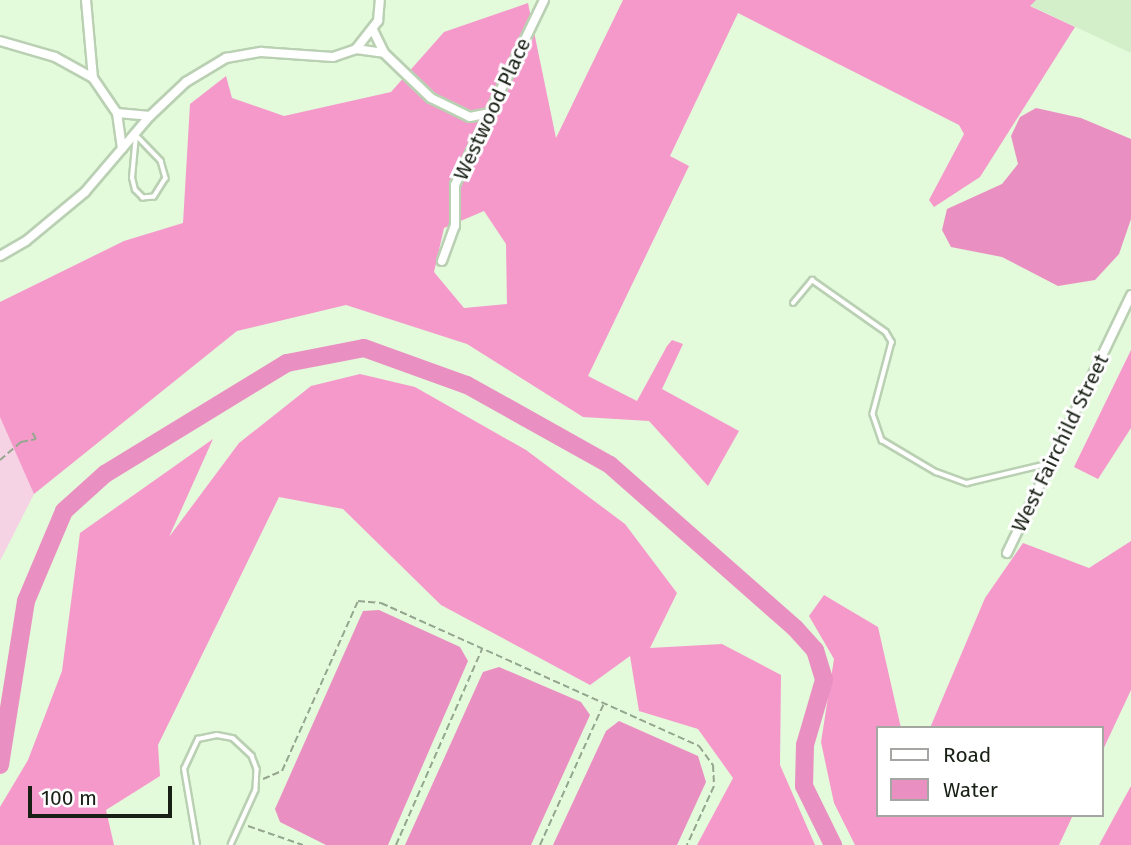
<!DOCTYPE html>
<style>
body{margin:0}
#map{position:relative;width:1131px;height:845px;overflow:hidden;background:#e3fadb;font-family:"Fira Sans",sans-serif}
div>[style]{position:absolute}
[style*='--x']{left:calc(var(--x)*1px);top:calc(var(--y)*1px);width:calc(var(--w)*1px);rotate:calc(var(--a)*1deg)}
.built>*{inset:0;background:#d3efca}
.green>*{inset:0;background:#f5d3e4}
.forest>*{inset:0;background:#f599cb}
.water>*{inset:0;background:#ea8fc1}
.river>*{height:18px;margin:-9px;padding:0 9px;transform-origin:9px;border-radius:9px;background:#ea8fc1}
.path>*{height:2px;margin-top:-1px;transform-origin:0;background:repeating-linear-gradient(90deg,#95a68f 0 7px,transparent 0 10.5px)}
.roads{filter:drop-shadow(2px 0 #bad0b3) drop-shadow(-2px 0 #bad0b3) drop-shadow(0 2px #bad0b3) drop-shadow(0 -2px #bad0b3)}
.lane>*{height:3.5px;margin:-1.75px;padding:0 1.75px;transform-origin:1.75px;border-radius:1.75px;background:#fff}
.street>*{height:8px;margin:-4px;padding:0 4px;transform-origin:4px;border-radius:4px;background:#fff}
span{translate:-50% -50%;white-space:nowrap;text-align:center;line-height:1.15;-webkit-text-stroke:6px #fff;paint-order:stroke}
.street-label{font-size:21px;color:#182015}
.legend{position:absolute;left:876px;top:726px;width:228px;height:91px;box-sizing:border-box;background:#fff;border:2px solid #a3a6a1;margin:0;padding:9px 12px;list-style:none;font-size:21px;color:#182015}
.legend li{display:flex;align-items:center;gap:14px;height:35px}
.legend b{width:35px;border:2px solid #a3a6a1}
.scale{position:absolute;left:28px;top:786px;width:144px;height:32px;box-sizing:border-box;border:4px solid #182015;border-top:0;padding-left:9px;font-size:21px;line-height:24px;white-space:nowrap;color:#182015;-webkit-text-stroke:5px #fff;paint-order:stroke}
</style>
<div id="map">
<div class="built">
<div style="clip-path:polygon(1032px 0,1131px 0,1131px 53px,1029px 5px)"></div>
</div>
<div class="green">
<div style="clip-path:polygon(2px 416px,34px 494px,0 561px,0 417px)"></div>
</div>
<div class="forest">
<div style="clip-path:polygon(evenodd,623px 0,1036px 0,1030px 6px,1075px 27px,980px 177px,934px 207px,929px 200px,964px 134px,959px 125px,738px 13px,670px 156px,689px 166px,588px 376px,637px 401px,667px 346px,672px 340px,683px 344px,662px 389px,739px 431px,708px 486px,649px 421px,583px 417px,467px 344px,346px 305px,237px 331px,34px 494px,0 417px,0 302px,124px 241px,183px 223px,190px 104px,226px 76px,232px 98px,284px 116px,391px 92px,444px 32px,528px 3px,556px 138px,623px 0,484px 211px,506px 244px,507px 304px,464px 308px,434px 272px,444px 228px,484px 211px)"></div>
<div style="clip-path:polygon(1131px 350px,1131px 428px,1098px 479px,1074px 467px)"></div>
<div style="clip-path:polygon(360px 374px,415px 387px,526px 450px,625px 524px,677px 593px,650px 648px,722px 644px,781px 675px,780px 765px,815px 845px,697px 845px,733px 778px,698px 729px,639px 711px,630px 656px,590px 685px,441px 605px,343px 509px,279px 497px,158px 745px,160px 776px,106px 810px,114px 845px,0 845px,0 807px,28px 760px,62px 671px,80px 533px,213px 439px,169px 537px,239px 443px,311px 386px)"></div>
<div style="clip-path:polygon(1131px 541px,1131px 690px,1101px 754px,1101px 728px,930px 728px,985px 598px,1023px 543px,1089px 568px)"></div>
<div style="clip-path:polygon(824px 595px,878px 627px,901px 728px,877px 728px,877px 815px,1073px 815px,1059px 845px,855px 845px,834px 803px,821px 742px,834px 659px,809px 616px)"></div>
<div style="clip-path:polygon(1131px 786px,1131px 845px,1099px 845px)"></div>
</div>
<div class="water">
<div style="clip-path:polygon(1036px 108px,1081px 118px,1131px 139px,1131px 219px,1119px 254px,1095px 280px,1058px 286px,1002px 257px,951px 247px,942px 230px,947px 209px,1002px 184px,1018px 164px,1011px 136px,1020px 117px)"></div>
<div style="clip-path:polygon(379px 610px,460px 647px,468px 661px,388px 845px,326px 845px,280px 822px,275px 809px,363px 611px)"></div>
<div style="clip-path:polygon(499px 667px,581px 702px,590px 715px,531px 845px,405px 845px,483px 672px)"></div>
<div style="clip-path:polygon(619px 721px,698px 756px,706px 782px,677px 845px,553px 845px,606px 731px)"></div>
</div>
<div class="river">
<div style="--x:0;--y:765;--w:166;--a:-81"></div>
<div style="--x:26;--y:601;--w:98;--a:-67.1"></div>
<div style="--x:64;--y:511;--w:55;--a:-42.1"></div>
<div style="--x:105;--y:474;--w:213;--a:-31.4"></div>
<div style="--x:287;--y:363;--w:78;--a:-11"></div>
<div style="--x:364;--y:348;--w:109;--a:19.8"></div>
<div style="--x:467;--y:385;--w:164;--a:29.2"></div>
<div style="--x:610;--y:465;--w:247;--a:41.4"></div>
<div style="--x:795;--y:628;--w:30;--a:48"></div>
<div style="--x:815;--y:650;--w:31;--a:73"></div>
<div style="--x:824;--y:680;--w:68;--a:106.3"></div>
<div style="--x:805;--y:745;--w:41;--a:91.4"></div>
<div style="--x:804;--y:786;--w:66;--a:63.8"></div>
</div>
<div class="path">
<div style="--x:0;--y:460;--w:28;--a:-41"></div>
<div style="--x:21;--y:442;--w:15;--a:-11"></div>
<div style="--x:36;--y:439;--w:10;--a:-119"></div>
<div style="--x:263;--y:779;--w:21;--a:-23"></div>
<div style="--x:282;--y:771;--w:186;--a:-65.9"></div>
<div style="--x:358;--y:601;--w:23;--a:5"></div>
<div style="--x:381;--y:603;--w:349;--a:24.2"></div>
<div style="--x:699;--y:746;--w:24;--a:54"></div>
<div style="--x:713;--y:765;--w:21;--a:87"></div>
<div style="--x:714;--y:786;--w:65;--a:114.6"></div>
<div style="--x:248;--y:826;--w:58;--a:19.1"></div>
<div style="--x:396;--y:845;--w:214;--a:-66.3"></div>
<div style="--x:540;--y:845;--w:156;--a:-65.7"></div>
</div>
<div class="roads">
<div class="lane">
<div style="--x:136;--y:135;--w:36;--a:46"></div>
<div style="--x:161;--y:161;--w:18;--a:74"></div>
<div style="--x:166;--y:178;--w:22;--a:122"></div>
<div style="--x:154;--y:197;--w:11;--a:175"></div>
<div style="--x:143;--y:198;--w:11;--a:-135"></div>
<div style="--x:135;--y:190;--w:12;--a:-104"></div>
<div style="--x:132;--y:178;--w:43;--a:-84.7"></div>
<div style="--x:793;--y:303;--w:30;--a:-50"></div>
<div style="--x:812;--y:280;--w:90;--a:35.1"></div>
<div style="--x:886;--y:332;--w:12;--a:59"></div>
<div style="--x:892;--y:342;--w:74;--a:104.8"></div>
<div style="--x:873;--y:414;--w:28;--a:71"></div>
<div style="--x:882;--y:440;--w:63;--a:30.7"></div>
<div style="--x:936;--y:472;--w:33;--a:20"></div>
<div style="--x:967;--y:483;--w:82;--a:-13.4"></div>
<div style="--x:197;--y:845;--w:77;--a:-99.7"></div>
<div style="--x:184;--y:769;--w:33;--a:-65"></div>
<div style="--x:198;--y:739;--w:19;--a:-12"></div>
<div style="--x:217;--y:735;--w:16;--a:11"></div>
<div style="--x:233;--y:738;--w:26;--a:43"></div>
<div style="--x:252;--y:756;--w:14;--a:69"></div>
<div style="--x:257;--y:769;--w:21;--a:93"></div>
<div style="--x:256;--y:790;--w:60;--a:114.4"></div>
</div>
<div class="street">
<div style="--x:86;--y:0;--w:78;--a:84.9"></div>
<div style="--x:93;--y:78;--w:42;--a:55.6"></div>
<div style="--x:117;--y:113;--w:36;--a:82"></div>
<div style="--x:373;--y:30;--w:25;--a:64"></div>
<div style="--x:384;--y:53;--w:65;--a:43.8"></div>
<div style="--x:431;--y:98;--w:43;--a:26"></div>
<div style="--x:470;--y:117;--w:19;--a:-12"></div>
<div style="--x:0;--y:41;--w:57;--a:16.2"></div>
<div style="--x:55;--y:57;--w:43;--a:28.9"></div>
<div style="--x:356;--y:49;--w:28;--a:8"></div>
<div style="--x:117;--y:113;--w:33;--a:5"></div>
<div style="--x:0;--y:256;--w:30;--a:-30"></div>
<div style="--x:26;--y:241;--w:77;--a:-39.7"></div>
<div style="--x:85;--y:192;--w:100;--a:-49.5"></div>
<div style="--x:150;--y:116;--w:50;--a:-43.4"></div>
<div style="--x:186;--y:82;--w:47;--a:-31"></div>
<div style="--x:226;--y:58;--w:36;--a:-10"></div>
<div style="--x:261;--y:52;--w:72;--a:4"></div>
<div style="--x:333;--y:57;--w:24;--a:-19"></div>
<div style="--x:356;--y:49;--w:36;--a:-52"></div>
<div style="--x:378;--y:21;--w:21;--a:-85"></div>
<div style="--x:442;--y:261;--w:37;--a:-70"></div>
<div style="--x:455;--y:226;--w:41;--a:-90"></div>
<div style="--x:455;--y:185;--w:205;--a:-64.3"></div>
<div style="--x:1007;--y:553;--w:286;--a:-64.3"></div>
</div>
</div>
<div class="street-label">
<span style="left:492px;top:109px;rotate:-65deg">Westwood Place</span>
<span style="left:1060px;top:443px;rotate:-64deg">West Fairchild Street</span>
</div>
<ul class="legend">
<li><b style="height:9px;background:#fff"></b>Road</li>
<li><b style="height:19px;background:#ea8fc1"></b>Water</li>
</ul>
<div class="scale">100 m</div>
</div>
